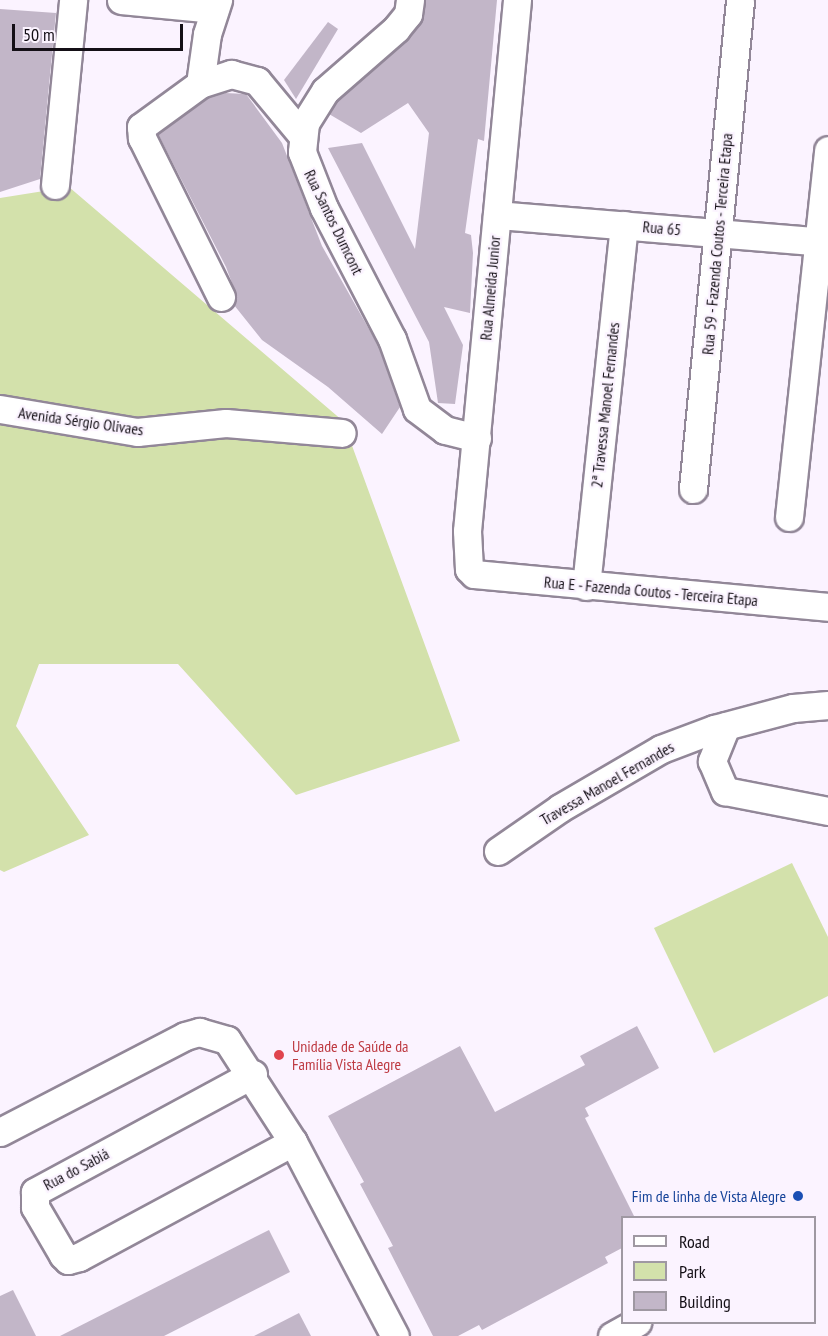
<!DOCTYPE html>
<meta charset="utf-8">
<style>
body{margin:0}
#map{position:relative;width:828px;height:1336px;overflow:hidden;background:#fbf3ff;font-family:"PT Sans Narrow",sans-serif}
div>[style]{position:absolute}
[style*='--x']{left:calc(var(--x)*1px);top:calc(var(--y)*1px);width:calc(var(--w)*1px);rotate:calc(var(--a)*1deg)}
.green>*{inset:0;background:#d3e1ab}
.building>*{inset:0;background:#c2b6c8}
.roads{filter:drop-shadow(2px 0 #928798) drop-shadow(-2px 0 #928798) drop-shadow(0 2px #928798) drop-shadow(0 -2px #928798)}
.street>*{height:27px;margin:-13.5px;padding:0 13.5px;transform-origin:13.5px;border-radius:13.5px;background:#fff}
.dots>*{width:16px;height:16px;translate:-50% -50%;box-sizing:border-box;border:3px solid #fbf3ff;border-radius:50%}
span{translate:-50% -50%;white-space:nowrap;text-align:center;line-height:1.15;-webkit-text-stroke:4.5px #fbf3ff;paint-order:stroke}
.street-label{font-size:16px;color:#140f16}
.health-label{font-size:16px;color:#be3a42}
.left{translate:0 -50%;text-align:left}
.transit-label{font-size:16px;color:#164399}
.right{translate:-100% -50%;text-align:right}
.legend{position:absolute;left:621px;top:1216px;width:195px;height:108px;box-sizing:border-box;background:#fbf3ff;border:2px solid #9f98a2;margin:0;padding:8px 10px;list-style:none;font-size:18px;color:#140f16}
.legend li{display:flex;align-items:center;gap:12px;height:30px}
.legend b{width:30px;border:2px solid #9f98a2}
.scale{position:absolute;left:12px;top:24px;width:171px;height:27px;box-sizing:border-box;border:3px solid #140f16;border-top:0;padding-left:8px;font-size:18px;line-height:21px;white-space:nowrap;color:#140f16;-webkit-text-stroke:4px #fbf3ff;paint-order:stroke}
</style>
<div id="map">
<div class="green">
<div style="clip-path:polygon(69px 187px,343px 421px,460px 741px,296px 795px,178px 664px,39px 664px,16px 726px,89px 835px,4px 872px,0 870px,0 198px)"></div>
<div style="clip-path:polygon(792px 863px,828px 937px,828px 996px,714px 1053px,654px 928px)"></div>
</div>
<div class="building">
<div style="clip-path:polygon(425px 0,497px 0,484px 141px,478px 139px,465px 233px,471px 235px,473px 253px,470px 313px,444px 307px,463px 345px,455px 404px,438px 403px,429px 342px,328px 148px,362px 143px,415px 249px,429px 133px,408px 103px,361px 133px,329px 114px,337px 101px,408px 39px,421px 23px)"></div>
<div style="clip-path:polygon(0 9px,56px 13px,40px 179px,0 192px)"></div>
<div style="clip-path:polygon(328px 22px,338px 29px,296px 99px,284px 80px)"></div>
<div style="clip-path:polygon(225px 93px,246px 94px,282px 143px,322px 246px,378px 345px,400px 407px,382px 434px,328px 387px,262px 340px,234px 305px,235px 291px,226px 267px,158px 134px,207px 98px)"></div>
<div style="clip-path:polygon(637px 1026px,659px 1068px,585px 1108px,589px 1116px,585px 1118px,635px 1218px,622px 1218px,622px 1248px,605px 1257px,608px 1263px,482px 1330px,479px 1325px,458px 1336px,433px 1336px,388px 1248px,393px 1246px,360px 1184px,364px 1182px,328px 1116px,460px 1046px,495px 1112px,585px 1065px,580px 1056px)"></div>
<div style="clip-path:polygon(269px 1230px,290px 1272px,164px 1336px,60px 1336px)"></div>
<div style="clip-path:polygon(13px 1290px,36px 1336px,0 1336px,0 1296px)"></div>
<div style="clip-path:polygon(299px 1313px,311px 1336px,254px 1336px)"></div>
</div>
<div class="roads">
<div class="street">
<div style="--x:121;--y:0;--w:94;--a:5.5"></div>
<div style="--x:410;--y:0;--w:14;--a:98"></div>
<div style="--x:408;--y:14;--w:19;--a:129"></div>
<div style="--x:396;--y:29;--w:94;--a:138.9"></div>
<div style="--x:325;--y:91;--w:38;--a:122"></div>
<div style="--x:305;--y:123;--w:29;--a:96"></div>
<div style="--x:302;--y:152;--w:60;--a:68.6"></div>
<div style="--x:324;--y:208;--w:148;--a:62.6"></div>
<div style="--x:392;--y:339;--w:74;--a:70.3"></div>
<div style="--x:417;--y:409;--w:35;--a:37"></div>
<div style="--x:445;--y:430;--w:33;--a:14"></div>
<div style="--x:517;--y:0;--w:533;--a:95.38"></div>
<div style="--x:467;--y:531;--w:38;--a:87"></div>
<div style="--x:469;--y:569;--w:7;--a:45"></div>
<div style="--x:474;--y:574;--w:356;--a:5.3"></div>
<div style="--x:200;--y:84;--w:50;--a:-82"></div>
<div style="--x:207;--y:34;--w:36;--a:-72"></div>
<div style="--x:55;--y:185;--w:186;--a:-84.4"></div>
<div style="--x:497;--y:215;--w:332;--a:4.7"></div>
<div style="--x:221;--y:297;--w:178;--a:-116.4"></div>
<div style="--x:142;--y:138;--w:11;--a:-95"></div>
<div style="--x:141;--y:127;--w:73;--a:-36.1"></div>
<div style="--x:200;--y:84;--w:33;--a:-18"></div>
<div style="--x:231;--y:74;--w:27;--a:15"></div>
<div style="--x:257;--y:81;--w:70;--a:50.2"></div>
<div style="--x:0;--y:409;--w:139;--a:9.5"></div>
<div style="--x:137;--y:432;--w:89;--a:-5.8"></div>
<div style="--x:226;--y:423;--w:116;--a:4.9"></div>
<div style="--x:693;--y:489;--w:491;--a:-84.5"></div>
<div style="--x:789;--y:517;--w:369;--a:-83.9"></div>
<div style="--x:586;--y:586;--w:363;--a:-84"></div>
<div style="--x:726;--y:726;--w:38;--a:112"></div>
<div style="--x:712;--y:761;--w:33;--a:67"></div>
<div style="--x:725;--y:791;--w:105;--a:11"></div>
<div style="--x:498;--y:851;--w:75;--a:-34.7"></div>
<div style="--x:560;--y:808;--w:117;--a:-30.3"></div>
<div style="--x:661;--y:749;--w:57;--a:-20.7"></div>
<div style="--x:714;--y:729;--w:82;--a:-14.9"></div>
<div style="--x:793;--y:708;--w:35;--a:-5"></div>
<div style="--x:253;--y:1074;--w:248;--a:151.6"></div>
<div style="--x:35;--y:1192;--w:15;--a:90"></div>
<div style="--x:35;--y:1207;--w:56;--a:59.7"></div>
<div style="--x:63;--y:1255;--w:7;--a:45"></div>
<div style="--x:68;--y:1260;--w:11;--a:-15"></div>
<div style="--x:79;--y:1257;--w:243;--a:-28.3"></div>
<div style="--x:0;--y:1132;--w:208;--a:-27.4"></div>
<div style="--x:185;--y:1036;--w:15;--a:-16"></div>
<div style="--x:199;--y:1032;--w:29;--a:16"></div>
<div style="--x:227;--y:1040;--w:121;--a:57.1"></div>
<div style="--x:293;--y:1142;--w:219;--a:62.3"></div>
<div style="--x:612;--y:1336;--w:29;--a:-29"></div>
</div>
</div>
<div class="dots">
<div style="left:279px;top:1055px;background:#e0444e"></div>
<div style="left:798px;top:1196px;background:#1a4fb4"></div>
</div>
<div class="street-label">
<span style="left:334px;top:222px;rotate:64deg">Rua Santos Dumcont</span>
<span style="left:662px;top:228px;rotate:5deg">Rua 65</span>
<span style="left:717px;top:244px;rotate:-85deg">Rua 59 - Fazenda Coutos - Terceira Etapa</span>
<span style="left:490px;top:288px;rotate:-85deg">Rua Almeida Junior</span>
<span style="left:605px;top:405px;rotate:-84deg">2ª Travessa Manoel Fernandes</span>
<span style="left:81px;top:421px;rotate:8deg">Avenida Sérgio Olivaes</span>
<span style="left:651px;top:591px;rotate:5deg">Rua E - Fazenda Coutos - Terceira Etapa</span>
<span style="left:607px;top:783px;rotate:-30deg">Travessa Manoel Fernandes</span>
<span style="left:76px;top:1169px;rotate:-28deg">Rua do Sabiá</span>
</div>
<div class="health-label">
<span class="left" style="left:292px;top:1055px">Unidade de Saúde da<br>Família Vista Alegre</span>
</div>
<div class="transit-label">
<span class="right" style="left:786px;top:1196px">Fim de linha de Vista Alegre</span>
</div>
<ul class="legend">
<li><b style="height:8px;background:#fff"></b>Road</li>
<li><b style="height:16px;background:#d3e1ab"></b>Park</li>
<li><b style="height:16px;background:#c2b6c8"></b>Building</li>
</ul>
<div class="scale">50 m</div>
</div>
